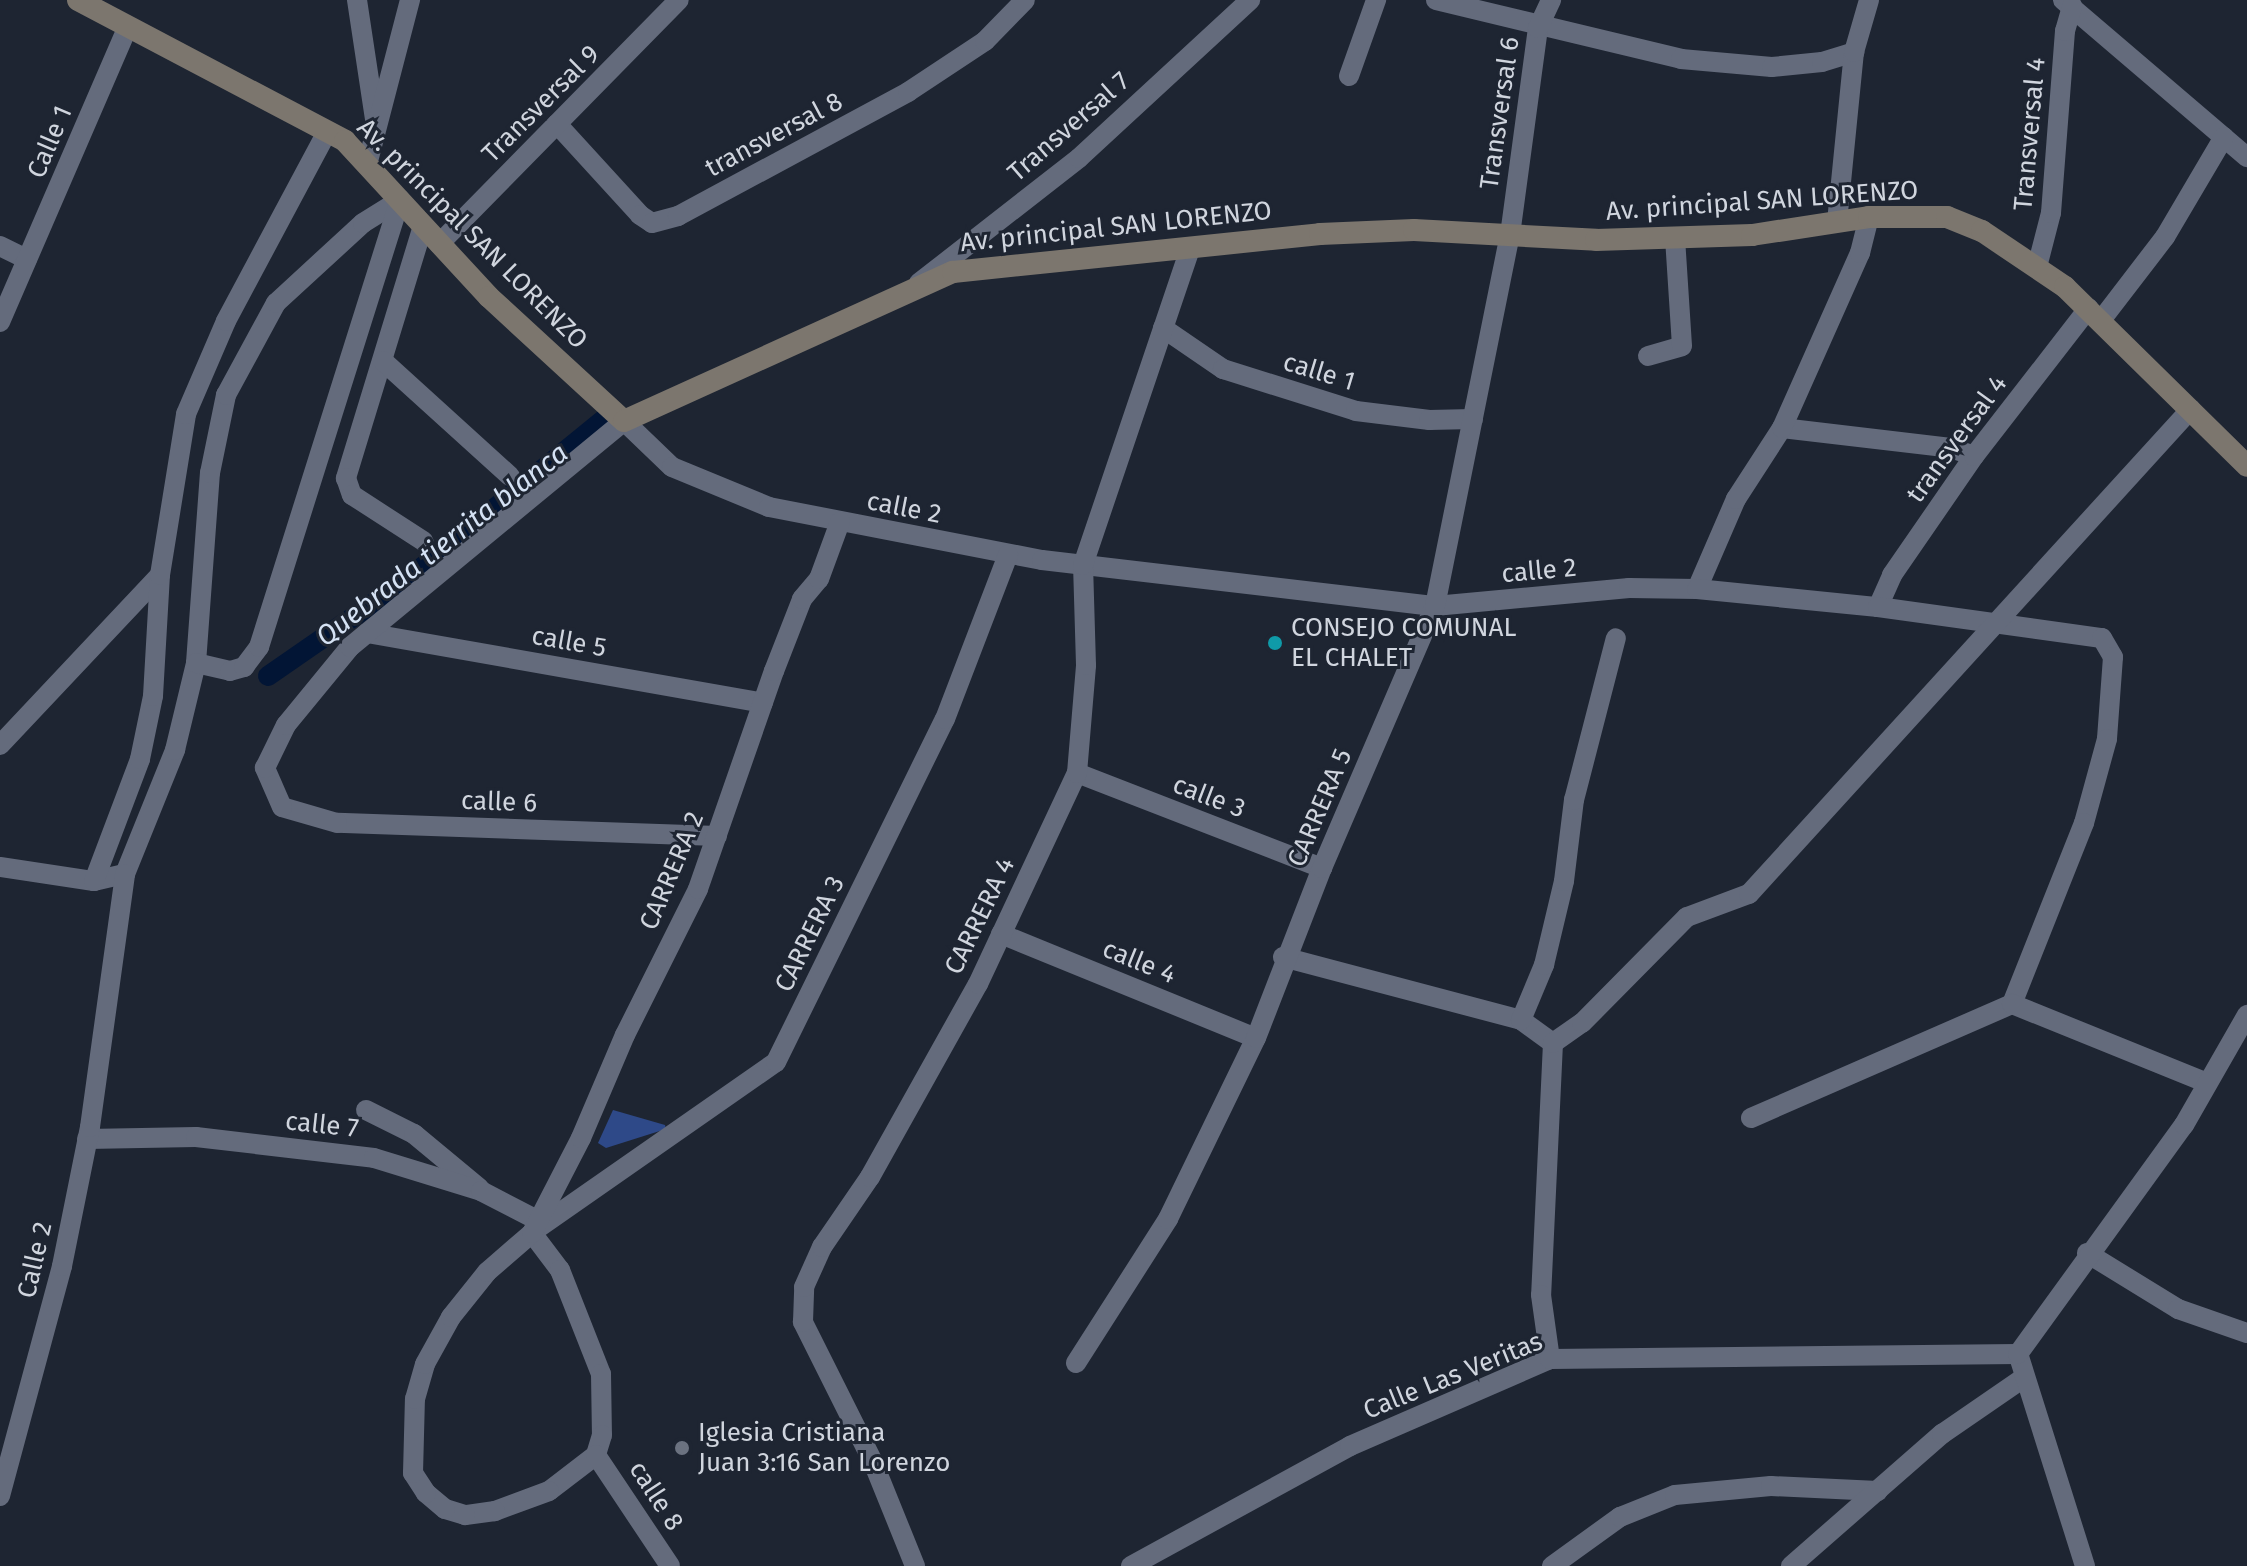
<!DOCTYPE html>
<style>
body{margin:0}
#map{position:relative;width:2247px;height:1566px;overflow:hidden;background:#1e2532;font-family:"Fira Sans",sans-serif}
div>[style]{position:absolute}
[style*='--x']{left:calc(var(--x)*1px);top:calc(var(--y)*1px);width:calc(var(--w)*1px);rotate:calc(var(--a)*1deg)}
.green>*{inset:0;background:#2e4988}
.canal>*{height:20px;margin:-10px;padding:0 10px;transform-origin:10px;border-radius:10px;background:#021535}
.minor>*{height:20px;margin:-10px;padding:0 10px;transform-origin:10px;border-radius:10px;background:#646b7c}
.secondary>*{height:22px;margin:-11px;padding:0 11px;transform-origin:11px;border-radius:11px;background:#7c766e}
.dots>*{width:22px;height:22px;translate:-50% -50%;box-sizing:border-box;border:4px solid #1e2532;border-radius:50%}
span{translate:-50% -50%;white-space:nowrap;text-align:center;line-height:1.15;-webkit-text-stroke:6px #1e2532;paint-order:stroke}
.street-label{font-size:26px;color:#d0d5de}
.poi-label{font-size:26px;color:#d0d5de}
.left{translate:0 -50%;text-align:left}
.water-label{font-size:28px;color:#d5e2f4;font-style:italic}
</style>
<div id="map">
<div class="green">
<div style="clip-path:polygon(613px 1110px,665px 1125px,666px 1129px,606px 1148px,598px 1143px)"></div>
</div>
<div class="canal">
<div style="--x:268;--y:676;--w:167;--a:-34.7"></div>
<div style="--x:405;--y:581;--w:269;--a:-39.1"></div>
</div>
<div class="minor">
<div style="--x:357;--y:0;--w:120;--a:81.4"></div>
<div style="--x:1436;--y:0;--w:252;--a:13.5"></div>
<div style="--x:1681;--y:59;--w:91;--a:5"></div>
<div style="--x:1772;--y:67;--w:50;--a:-5.7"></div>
<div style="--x:1822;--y:62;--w:34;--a:-17"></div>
<div style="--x:2063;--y:0;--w:242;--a:40.5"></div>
<div style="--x:1349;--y:76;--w:81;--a:-70.4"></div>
<div style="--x:557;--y:124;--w:123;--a:47.6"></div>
<div style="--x:640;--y:215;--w:14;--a:34"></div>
<div style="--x:652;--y:223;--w:27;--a:-15"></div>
<div style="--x:678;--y:216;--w:261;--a:-28.3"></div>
<div style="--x:908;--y:92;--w:92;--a:-33.5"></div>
<div style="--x:985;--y:41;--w:57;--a:-45.7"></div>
<div style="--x:367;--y:165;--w:171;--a:-75.4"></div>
<div style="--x:1837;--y:222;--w:171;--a:-84.3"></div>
<div style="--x:1854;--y:52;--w:54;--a:-73.9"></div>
<div style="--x:423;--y:226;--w:264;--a:107"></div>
<div style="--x:346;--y:478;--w:18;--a:71"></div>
<div style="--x:352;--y:495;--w:85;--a:32.9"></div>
<div style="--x:439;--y:244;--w:342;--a:-45.5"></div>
<div style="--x:0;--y:246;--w:30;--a:26"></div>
<div style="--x:2037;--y:267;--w:56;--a:-75.5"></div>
<div style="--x:2051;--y:213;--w:183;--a:-85.6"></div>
<div style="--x:2065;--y:31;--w:26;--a:-74"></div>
<div style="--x:919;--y:283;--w:203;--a:-38"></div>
<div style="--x:1079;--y:158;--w:233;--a:-42.7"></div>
<div style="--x:2102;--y:319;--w:103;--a:-52.5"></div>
<div style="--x:2165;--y:237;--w:116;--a:-59.5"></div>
<div style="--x:0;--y:322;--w:322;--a:-66.6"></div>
<div style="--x:1163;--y:328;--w:73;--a:34.3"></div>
<div style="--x:1223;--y:369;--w:139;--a:17.5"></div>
<div style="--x:1356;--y:411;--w:74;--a:7"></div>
<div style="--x:1429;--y:420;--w:44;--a:-1.3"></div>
<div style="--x:1648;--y:356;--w:35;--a:-16"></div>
<div style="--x:1682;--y:346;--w:109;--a:-93.7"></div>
<div style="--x:383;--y:361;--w:171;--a:42.2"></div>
<div style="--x:1782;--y:428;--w:170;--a:6.7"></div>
<div style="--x:1951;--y:448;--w:24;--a:19"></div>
<div style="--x:1697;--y:589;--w:98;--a:-66.6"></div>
<div style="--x:1736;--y:499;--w:85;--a:-57.1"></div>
<div style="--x:1782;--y:428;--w:192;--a:-66"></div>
<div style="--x:1860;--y:253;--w:37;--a:-76"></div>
<div style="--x:1878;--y:607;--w:35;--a:-66"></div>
<div style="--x:1892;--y:575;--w:145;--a:-55.4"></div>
<div style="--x:1974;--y:456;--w:187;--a:-52.2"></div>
<div style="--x:367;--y:633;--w:402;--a:10"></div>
<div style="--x:196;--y:663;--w:191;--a:-85.8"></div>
<div style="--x:210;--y:473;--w:80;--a:-78.4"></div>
<div style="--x:226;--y:395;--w:105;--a:-61.5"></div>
<div style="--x:276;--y:303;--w:118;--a:-42.6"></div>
<div style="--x:363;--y:223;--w:44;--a:-31.9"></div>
<div style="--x:0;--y:745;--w:233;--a:-46.7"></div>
<div style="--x:1077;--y:773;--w:263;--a:21.2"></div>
<div style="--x:717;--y:836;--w:380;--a:-178"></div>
<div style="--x:337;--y:823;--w:57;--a:-163.8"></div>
<div style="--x:282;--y:807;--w:43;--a:-113.6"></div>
<div style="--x:265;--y:768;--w:48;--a:-64"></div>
<div style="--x:286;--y:725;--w:101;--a:-50.6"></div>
<div style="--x:350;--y:647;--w:355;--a:-39.5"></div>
<div style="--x:624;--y:421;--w:66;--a:43.8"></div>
<div style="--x:672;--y:467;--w:105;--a:22.4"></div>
<div style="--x:769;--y:507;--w:278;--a:11"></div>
<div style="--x:1042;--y:560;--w:396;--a:6.7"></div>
<div style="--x:1435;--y:606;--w:195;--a:-5.3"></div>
<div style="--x:1629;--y:588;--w:68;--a:0.8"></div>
<div style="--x:1697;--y:589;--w:182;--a:5.7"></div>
<div style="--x:1878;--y:607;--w:226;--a:7.9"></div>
<div style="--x:2102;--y:638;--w:22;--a:60"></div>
<div style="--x:2113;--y:657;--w:82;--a:94.2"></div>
<div style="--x:2107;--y:739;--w:87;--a:105.3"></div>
<div style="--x:2084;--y:823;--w:195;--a:111.7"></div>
<div style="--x:0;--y:867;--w:95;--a:8.5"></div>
<div style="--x:94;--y:881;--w:32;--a:-13"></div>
<div style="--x:125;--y:874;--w:134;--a:-68"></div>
<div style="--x:175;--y:750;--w:89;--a:-76.4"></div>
<div style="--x:196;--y:663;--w:35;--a:13"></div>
<div style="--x:230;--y:671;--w:15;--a:-16"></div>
<div style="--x:244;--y:667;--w:25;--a:-53"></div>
<div style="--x:259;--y:647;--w:469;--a:-72.5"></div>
<div style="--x:94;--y:881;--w:130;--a:-69.3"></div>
<div style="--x:140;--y:759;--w:64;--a:-78.3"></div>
<div style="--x:153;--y:696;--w:121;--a:-86.7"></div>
<div style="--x:160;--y:575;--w:163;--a:-80.8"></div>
<div style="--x:186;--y:414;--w:101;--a:-66.7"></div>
<div style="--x:226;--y:321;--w:214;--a:-61.9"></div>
<div style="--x:1001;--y:934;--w:275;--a:22.2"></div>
<div style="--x:1283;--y:957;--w:246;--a:14.8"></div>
<div style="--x:1521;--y:1020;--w:39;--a:36"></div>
<div style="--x:1553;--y:1043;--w:252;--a:92.7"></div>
<div style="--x:1541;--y:1295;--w:65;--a:82"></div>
<div style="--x:1521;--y:1020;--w:60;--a:-67.3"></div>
<div style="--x:1544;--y:965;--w:86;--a:-76.6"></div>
<div style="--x:1564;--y:881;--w:82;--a:-83"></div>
<div style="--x:1574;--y:800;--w:167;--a:-75.5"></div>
<div style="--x:1553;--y:1043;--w:35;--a:-35"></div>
<div style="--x:1582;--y:1023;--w:149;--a:-45.3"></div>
<div style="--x:1687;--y:917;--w:66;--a:-20.4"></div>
<div style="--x:1749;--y:894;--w:656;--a:-47.66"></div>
<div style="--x:366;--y:1110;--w:54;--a:26.6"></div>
<div style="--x:414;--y:1134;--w:85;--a:39.7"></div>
<div style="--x:1751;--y:1118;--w:285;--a:-23.6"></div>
<div style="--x:2012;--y:1004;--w:208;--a:22"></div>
<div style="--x:87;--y:1139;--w:109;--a:-1.1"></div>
<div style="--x:196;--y:1137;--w:179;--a:6.7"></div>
<div style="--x:374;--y:1158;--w:112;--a:17.1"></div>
<div style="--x:481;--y:1191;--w:65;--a:27.3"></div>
<div style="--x:538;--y:1228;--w:290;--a:-34.9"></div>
<div style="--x:776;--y:1062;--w:382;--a:-63.8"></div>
<div style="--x:945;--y:719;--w:176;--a:-69"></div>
<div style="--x:532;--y:1233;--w:46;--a:52.9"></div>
<div style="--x:560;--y:1270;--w:112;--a:68.5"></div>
<div style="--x:601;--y:1374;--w:61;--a:89.1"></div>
<div style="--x:602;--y:1435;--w:21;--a:107"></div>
<div style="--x:596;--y:1455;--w:59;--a:142.5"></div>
<div style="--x:549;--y:1491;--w:58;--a:159.7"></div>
<div style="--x:495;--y:1511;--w:30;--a:172"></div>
<div style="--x:465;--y:1515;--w:21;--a:-163"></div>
<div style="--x:445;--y:1509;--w:25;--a:-140"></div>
<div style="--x:426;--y:1493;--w:24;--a:-123"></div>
<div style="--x:413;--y:1473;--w:74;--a:-88.5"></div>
<div style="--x:415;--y:1399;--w:36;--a:-74"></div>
<div style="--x:425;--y:1364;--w:54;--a:-61"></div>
<div style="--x:451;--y:1317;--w:58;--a:-51.3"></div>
<div style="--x:487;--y:1272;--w:60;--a:-40.9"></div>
<div style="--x:532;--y:1233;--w:107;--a:-62.7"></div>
<div style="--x:581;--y:1138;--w:112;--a:-66.9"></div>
<div style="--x:625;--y:1035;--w:163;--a:-63.4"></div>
<div style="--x:698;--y:889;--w:231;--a:-70.8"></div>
<div style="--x:774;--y:671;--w:77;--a:-68.7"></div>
<div style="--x:802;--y:599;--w:26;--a:-50"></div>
<div style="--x:819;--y:579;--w:61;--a:-69.8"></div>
<div style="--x:2087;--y:1253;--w:107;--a:31.6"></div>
<div style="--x:2178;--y:1309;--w:73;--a:19.2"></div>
<div style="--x:1076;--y:1363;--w:171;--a:-57.4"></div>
<div style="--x:1168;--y:1219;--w:201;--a:-64.1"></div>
<div style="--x:1256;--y:1038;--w:182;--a:-68.8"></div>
<div style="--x:1322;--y:868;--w:285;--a:-66.7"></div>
<div style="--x:1435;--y:606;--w:379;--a:-78.6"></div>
<div style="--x:1510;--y:235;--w:209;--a:-82.3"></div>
<div style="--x:1538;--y:28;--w:31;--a:-65"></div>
<div style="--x:596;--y:1455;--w:133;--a:56.3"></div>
<div style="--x:0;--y:1496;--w:238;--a:-74.9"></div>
<div style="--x:62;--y:1266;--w:142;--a:-78.6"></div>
<div style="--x:90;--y:1127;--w:255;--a:-82.1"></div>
<div style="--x:915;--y:1566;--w:112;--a:-112"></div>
<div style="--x:873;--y:1462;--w:157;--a:-116.6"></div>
<div style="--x:803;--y:1322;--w:35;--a:-88"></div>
<div style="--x:804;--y:1287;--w:44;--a:-65.8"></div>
<div style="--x:822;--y:1247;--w:85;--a:-55.6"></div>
<div style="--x:870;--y:1177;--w:221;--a:-60.8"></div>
<div style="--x:978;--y:984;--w:233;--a:-64.9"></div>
<div style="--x:1077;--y:773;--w:108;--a:-85.2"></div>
<div style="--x:1086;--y:665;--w:100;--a:-91.7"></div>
<div style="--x:1083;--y:565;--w:335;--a:-71.3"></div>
<div style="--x:1131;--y:1566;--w:250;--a:-28.7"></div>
<div style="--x:1350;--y:1446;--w:218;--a:-23.5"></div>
<div style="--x:1550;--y:1359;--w:468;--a:-0.6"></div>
<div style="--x:1552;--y:1566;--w:84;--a:-35.8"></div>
<div style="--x:1620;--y:1517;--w:59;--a:-21.8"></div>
<div style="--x:1675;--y:1495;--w:96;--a:-5.4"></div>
<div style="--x:1771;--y:1486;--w:107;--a:2.7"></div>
<div style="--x:1791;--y:1566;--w:201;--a:-41.2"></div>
<div style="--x:1942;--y:1434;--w:97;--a:-34.5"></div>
<div style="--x:2085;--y:1566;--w:222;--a:-107.5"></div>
<div style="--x:2018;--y:1354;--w:283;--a:-54.1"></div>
<div style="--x:2184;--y:1125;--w:127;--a:-60.2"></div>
</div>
<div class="secondary">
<div style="--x:78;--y:0;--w:302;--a:27.8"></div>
<div style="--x:345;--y:141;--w:212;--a:47.3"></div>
<div style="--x:489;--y:297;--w:183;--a:42.6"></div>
<div style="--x:624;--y:421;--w:361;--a:-24.4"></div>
<div style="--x:953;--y:272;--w:369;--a:-5.9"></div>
<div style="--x:1320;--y:234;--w:94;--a:-2.4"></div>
<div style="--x:1414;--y:230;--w:182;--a:3.1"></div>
<div style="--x:1596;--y:240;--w:156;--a:-1.8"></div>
<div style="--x:1752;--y:235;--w:118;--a:-8.7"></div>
<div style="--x:1869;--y:217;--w:78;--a:0"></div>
<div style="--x:1947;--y:217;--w:38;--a:22"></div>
<div style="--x:1982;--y:231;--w:100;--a:34"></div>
<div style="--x:2065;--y:287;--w:255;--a:44.5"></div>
</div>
<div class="dots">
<div style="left:1275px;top:643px;background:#0f9aa8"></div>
<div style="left:682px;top:1448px;background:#6b7280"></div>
</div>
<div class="street-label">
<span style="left:541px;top:104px;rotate:-45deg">Transversal 9</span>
<span style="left:1500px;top:113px;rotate:-82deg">Transversal 6</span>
<span style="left:1069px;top:127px;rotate:-41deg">Transversal 7</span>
<span style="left:2030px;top:134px;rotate:-85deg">Transversal 4</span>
<span style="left:774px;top:135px;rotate:-28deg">transversal 8</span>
<span style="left:50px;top:142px;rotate:-67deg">Calle 1</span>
<span style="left:1762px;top:201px;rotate:-4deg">Av. principal SAN LORENZO</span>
<span style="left:1116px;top:227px;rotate:-6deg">Av. principal SAN LORENZO</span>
<span style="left:472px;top:234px;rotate:45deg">Av. principal SAN LORENZO</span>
<span style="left:1319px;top:372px;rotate:17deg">calle 1</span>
<span style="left:1957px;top:439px;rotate:-54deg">transversal 4</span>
<span style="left:904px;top:508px;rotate:11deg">calle 2</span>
<span style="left:1539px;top:571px;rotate:-5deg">calle 2</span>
<span style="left:569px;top:642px;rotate:10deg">calle 5</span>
<span style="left:1209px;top:797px;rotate:21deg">calle 3</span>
<span style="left:499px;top:802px;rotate:2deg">calle 6</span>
<span style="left:1320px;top:808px;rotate:-67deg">CARRERA 5</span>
<span style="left:672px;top:871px;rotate:-67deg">CARRERA 2</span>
<span style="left:980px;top:916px;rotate:-64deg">CARRERA 4</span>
<span style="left:810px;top:934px;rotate:-64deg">CARRERA 3</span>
<span style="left:1139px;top:962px;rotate:22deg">calle 4</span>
<span style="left:322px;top:1125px;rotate:6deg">calle 7</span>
<span style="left:35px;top:1260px;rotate:-77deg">Calle 2</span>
<span style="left:1453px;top:1376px;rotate:-22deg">Calle Las Veritas</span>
<span style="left:656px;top:1496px;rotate:57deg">calle 8</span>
</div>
<div class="poi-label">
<span class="left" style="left:1291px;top:643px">CONSEJO COMUNAL<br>EL CHALET</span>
<span class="left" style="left:698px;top:1448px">Iglesia Cristiana<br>Juan 3:16 San Lorenzo</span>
</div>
<div class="water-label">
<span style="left:442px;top:545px;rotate:-38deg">Quebrada tierrita blanca</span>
</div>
</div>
